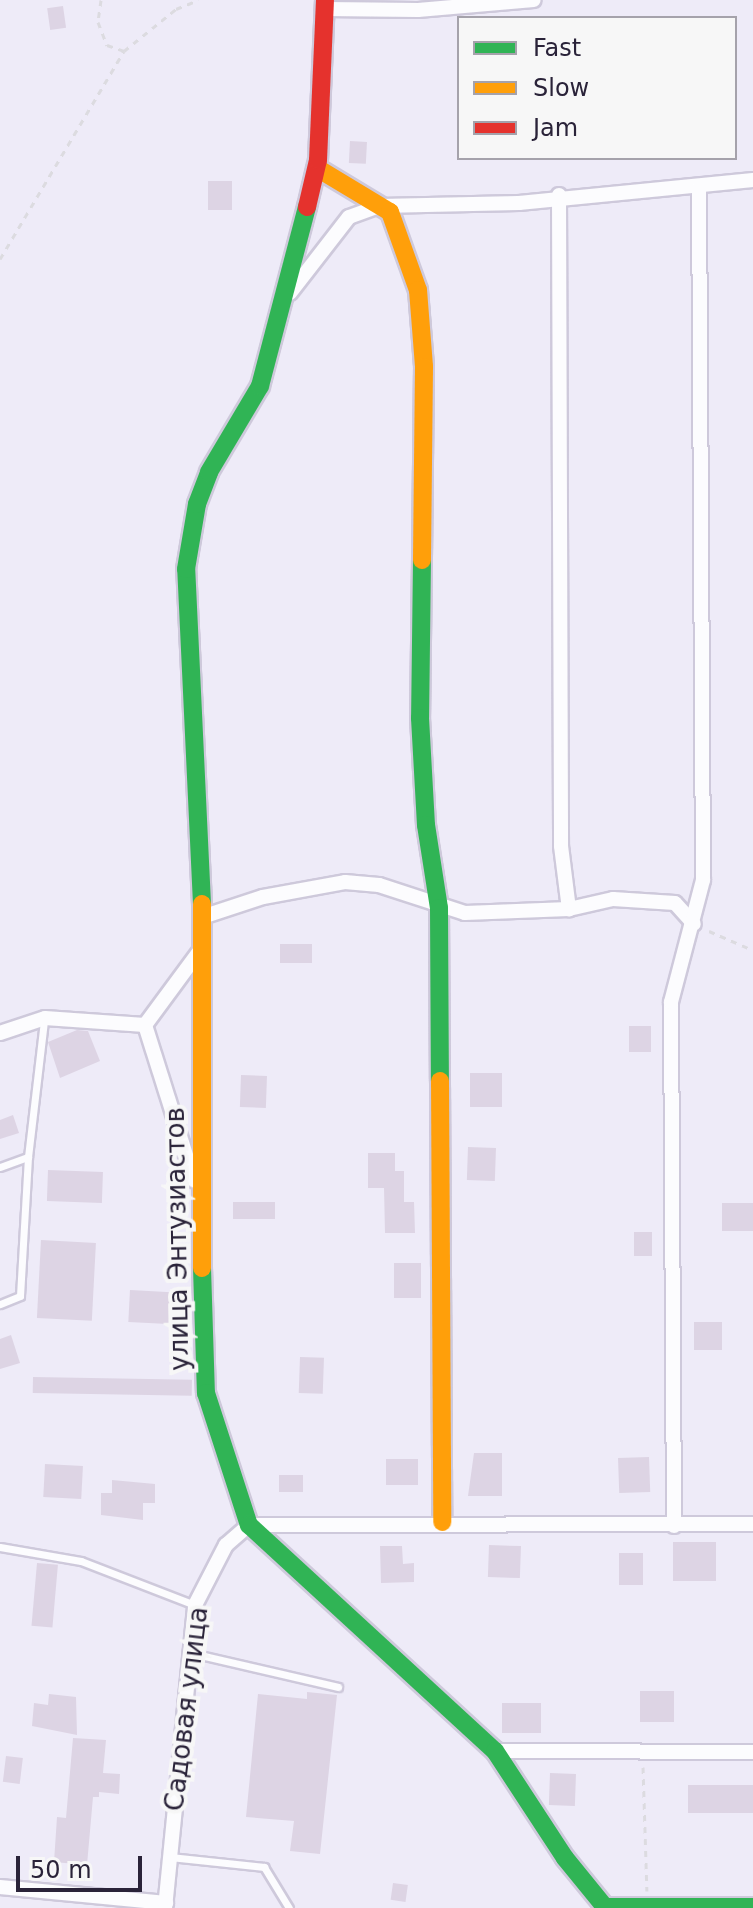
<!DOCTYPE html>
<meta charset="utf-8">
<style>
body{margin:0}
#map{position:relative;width:753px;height:1908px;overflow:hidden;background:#eeebf8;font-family:"DejaVu Sans",sans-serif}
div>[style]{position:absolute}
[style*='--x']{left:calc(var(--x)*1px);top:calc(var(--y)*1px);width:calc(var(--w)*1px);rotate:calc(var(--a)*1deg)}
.building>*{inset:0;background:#ddd4e4;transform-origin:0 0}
.path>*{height:3px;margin-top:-1.5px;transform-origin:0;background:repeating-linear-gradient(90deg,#dcdbe0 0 6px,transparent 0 12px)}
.roads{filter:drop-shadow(2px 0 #cec9db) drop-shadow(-2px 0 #cec9db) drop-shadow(0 2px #cec9db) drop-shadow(0 -2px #cec9db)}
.lane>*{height:7px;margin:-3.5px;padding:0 3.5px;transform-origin:3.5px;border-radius:3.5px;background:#fcfcfe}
.street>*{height:14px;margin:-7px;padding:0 7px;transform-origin:7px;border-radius:7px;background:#fcfcfe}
.fast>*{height:18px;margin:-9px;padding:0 9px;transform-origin:9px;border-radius:9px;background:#30b455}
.slow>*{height:18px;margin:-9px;padding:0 9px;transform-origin:9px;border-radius:9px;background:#ff9f0a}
.jam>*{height:18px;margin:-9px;padding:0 9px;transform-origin:9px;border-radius:9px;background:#e5322d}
span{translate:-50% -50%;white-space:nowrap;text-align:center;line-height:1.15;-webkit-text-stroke:8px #f7f7f7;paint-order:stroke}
.street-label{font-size:26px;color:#2a2339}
.legend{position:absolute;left:457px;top:16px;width:280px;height:144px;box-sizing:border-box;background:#f7f7f7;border:2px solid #a5a2ab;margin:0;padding:10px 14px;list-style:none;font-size:24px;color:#2a2339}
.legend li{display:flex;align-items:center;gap:16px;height:40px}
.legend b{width:40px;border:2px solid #a5a2ab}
.scale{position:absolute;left:16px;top:1856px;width:126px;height:36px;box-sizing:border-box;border:4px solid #2a2339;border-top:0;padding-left:10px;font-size:24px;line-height:28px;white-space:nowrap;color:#2a2339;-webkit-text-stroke:6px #f7f7f7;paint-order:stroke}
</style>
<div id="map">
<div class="building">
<div style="left:63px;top:6px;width:22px;height:16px;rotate:82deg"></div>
<div style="left:350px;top:141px;width:17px;height:22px;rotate:3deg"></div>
<div style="left:208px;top:181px;width:24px;height:29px"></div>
<div style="left:280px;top:944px;width:32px;height:19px"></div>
<div style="left:629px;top:1026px;width:22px;height:26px"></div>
<div style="clip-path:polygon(77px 1030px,88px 1031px,100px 1061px,60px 1078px,48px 1042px)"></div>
<div style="left:470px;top:1073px;width:32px;height:34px"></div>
<div style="left:241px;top:1075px;width:26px;height:32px;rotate:2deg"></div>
<div style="clip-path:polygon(13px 1115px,19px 1133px,0 1139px,0 1120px)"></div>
<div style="left:468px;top:1147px;width:28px;height:33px;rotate:2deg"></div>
<div style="clip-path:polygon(368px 1153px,395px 1153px,395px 1171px,404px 1171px,404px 1202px,414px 1202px,415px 1233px,385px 1233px,384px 1188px,368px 1188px)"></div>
<div style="left:48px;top:1170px;width:55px;height:31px;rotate:2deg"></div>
<div style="left:233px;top:1202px;width:42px;height:17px"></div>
<div style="left:722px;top:1203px;width:31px;height:28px"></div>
<div style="left:634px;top:1232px;width:18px;height:24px"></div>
<div style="left:41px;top:1240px;width:55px;height:78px;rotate:3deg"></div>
<div style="left:394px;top:1263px;width:27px;height:35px"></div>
<div style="left:130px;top:1290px;width:55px;height:32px;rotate:3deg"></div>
<div style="left:722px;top:1322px;width:28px;height:28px;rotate:90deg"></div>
<div style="clip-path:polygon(11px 1335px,20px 1363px,0 1369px,0 1339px)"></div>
<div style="left:300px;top:1357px;width:24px;height:36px;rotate:2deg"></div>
<div style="left:33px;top:1377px;width:159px;height:16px;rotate:1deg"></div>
<div style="clip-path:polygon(474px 1453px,502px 1453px,502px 1496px,468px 1496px)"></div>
<div style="left:649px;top:1457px;width:35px;height:31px;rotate:88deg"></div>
<div style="left:386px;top:1459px;width:32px;height:26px"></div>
<div style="left:45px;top:1464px;width:38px;height:33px;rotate:3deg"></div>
<div style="left:279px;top:1475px;width:24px;height:17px"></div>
<div style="clip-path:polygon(112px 1480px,155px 1484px,155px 1503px,143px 1503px,143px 1520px,101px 1515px,101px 1493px,112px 1493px)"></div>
<div style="left:673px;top:1542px;width:43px;height:39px"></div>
<div style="left:489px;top:1545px;width:32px;height:32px;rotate:2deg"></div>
<div style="clip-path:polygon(380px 1546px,402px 1546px,403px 1564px,414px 1563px,414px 1582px,381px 1583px)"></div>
<div style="left:619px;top:1553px;width:24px;height:32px"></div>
<div style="left:37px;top:1563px;width:21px;height:63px;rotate:5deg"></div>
<div style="left:640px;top:1691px;width:34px;height:31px"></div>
<div style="clip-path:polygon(307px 1692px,337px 1695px,320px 1854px,290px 1851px,294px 1821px,246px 1817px,258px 1694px,307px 1699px)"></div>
<div style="clip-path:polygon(49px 1694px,76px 1697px,77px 1735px,32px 1726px,34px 1703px,48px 1705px)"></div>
<div style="left:502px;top:1703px;width:39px;height:30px"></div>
<div style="clip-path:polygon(73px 1738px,106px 1740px,103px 1773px,120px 1774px,119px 1794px,99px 1792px,99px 1797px,93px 1797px,87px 1865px,54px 1862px,57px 1817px,66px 1818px)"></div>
<div style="left:6px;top:1756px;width:17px;height:26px;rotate:7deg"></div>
<div style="left:550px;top:1773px;width:26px;height:32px;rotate:2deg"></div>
<div style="left:688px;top:1785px;width:65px;height:28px"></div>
<div style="left:393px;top:1883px;width:15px;height:17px;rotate:8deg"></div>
</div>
<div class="path">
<div style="--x:101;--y:0;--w:22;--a:98"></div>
<div style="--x:98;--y:22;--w:25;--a:69"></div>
<div style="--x:107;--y:45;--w:18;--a:19"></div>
<div style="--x:124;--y:51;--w:67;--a:-38.9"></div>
<div style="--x:176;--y:9;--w:24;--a:-22"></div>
<div style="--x:0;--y:259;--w:242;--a:-59.2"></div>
<div style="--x:709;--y:931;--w:48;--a:23.4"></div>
<div style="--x:643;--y:1767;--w:124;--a:88.2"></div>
</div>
<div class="roads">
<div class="lane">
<div style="--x:28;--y:1157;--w:138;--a:-83.3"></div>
<div style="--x:0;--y:1167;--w:30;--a:-20"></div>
<div style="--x:28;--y:1157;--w:139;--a:93.3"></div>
<div style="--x:20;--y:1296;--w:22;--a:158"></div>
<div style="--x:0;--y:1547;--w:82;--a:9.8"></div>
<div style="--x:81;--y:1561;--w:122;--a:21.1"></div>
<div style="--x:191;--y:1653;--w:151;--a:13"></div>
<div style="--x:170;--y:1857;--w:95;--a:6.1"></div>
<div style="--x:264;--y:1867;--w:48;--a:58.6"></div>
</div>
<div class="street">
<div style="--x:325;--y:9;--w:93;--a:0.6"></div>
<div style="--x:418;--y:10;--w:116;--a:-4.9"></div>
<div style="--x:559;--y:195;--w:651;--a:89.82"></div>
<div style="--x:561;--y:846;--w:64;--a:82.8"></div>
<div style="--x:290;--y:293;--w:96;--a:-52.2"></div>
<div style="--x:349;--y:217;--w:33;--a:-20"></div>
<div style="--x:380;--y:206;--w:139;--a:-1.2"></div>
<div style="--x:519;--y:203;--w:235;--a:-5.6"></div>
<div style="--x:202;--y:917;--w:64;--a:-18.2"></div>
<div style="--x:263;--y:897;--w:83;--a:-10.4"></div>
<div style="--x:345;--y:882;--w:34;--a:5"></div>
<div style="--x:379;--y:885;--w:90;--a:18"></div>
<div style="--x:465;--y:913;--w:104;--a:-2.2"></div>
<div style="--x:569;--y:909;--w:45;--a:-12.8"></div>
<div style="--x:613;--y:899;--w:62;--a:3.7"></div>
<div style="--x:675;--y:903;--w:28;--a:48"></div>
<div style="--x:145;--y:1025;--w:163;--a:72.5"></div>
<div style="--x:0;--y:1033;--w:47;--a:-18.4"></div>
<div style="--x:45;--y:1018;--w:100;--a:4"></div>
<div style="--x:145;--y:1025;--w:99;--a:-53.6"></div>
<div style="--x:674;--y:1526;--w:524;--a:-90.33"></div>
<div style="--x:671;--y:1002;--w:126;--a:-75.3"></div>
<div style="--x:703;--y:880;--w:692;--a:-90.33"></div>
<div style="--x:495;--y:1751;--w:258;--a:0.2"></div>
<div style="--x:0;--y:1887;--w:167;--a:5.5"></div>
<div style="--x:165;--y:1908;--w:304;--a:-84.3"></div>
<div style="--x:195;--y:1605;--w:68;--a:-62.7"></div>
<div style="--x:226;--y:1545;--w:30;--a:-41"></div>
<div style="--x:249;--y:1525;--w:504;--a:-0.11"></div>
</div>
<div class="fast">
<div style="--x:422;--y:560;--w:158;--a:90.7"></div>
<div style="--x:420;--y:718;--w:107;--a:86.8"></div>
<div style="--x:426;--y:825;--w:84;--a:81.1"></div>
<div style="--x:439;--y:908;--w:173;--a:89.7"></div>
<div style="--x:202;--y:904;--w:335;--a:-92.7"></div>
<div style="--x:186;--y:569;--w:66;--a:-80.4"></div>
<div style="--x:197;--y:504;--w:34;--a:-69"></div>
<div style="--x:209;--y:472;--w:100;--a:-59.3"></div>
<div style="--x:260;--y:386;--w:185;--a:-75.3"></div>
<div style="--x:202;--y:1268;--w:125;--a:88.2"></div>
<div style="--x:206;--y:1393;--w:139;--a:72"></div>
<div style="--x:249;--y:1525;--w:334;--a:42.6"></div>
<div style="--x:495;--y:1751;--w:128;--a:56.8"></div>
<div style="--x:565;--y:1858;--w:63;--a:50.8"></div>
<div style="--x:605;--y:1907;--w:148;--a:0"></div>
</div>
<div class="slow">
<div style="--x:317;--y:168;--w:85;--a:31.1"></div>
<div style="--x:390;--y:212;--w:83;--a:70.3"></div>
<div style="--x:418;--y:290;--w:77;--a:85.5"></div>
<div style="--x:424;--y:367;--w:193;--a:90.6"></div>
<div style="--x:440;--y:1081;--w:441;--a:89.7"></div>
<div style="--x:202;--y:1268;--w:364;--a:-90"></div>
</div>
<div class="jam">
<div style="--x:307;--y:207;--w:48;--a:-76.8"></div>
<div style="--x:318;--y:160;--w:160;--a:-87.5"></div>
</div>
</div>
<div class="street-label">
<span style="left:178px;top:1239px;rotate:-91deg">улица Энтузиастов</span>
<span style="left:187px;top:1709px;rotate:-83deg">Садовая улица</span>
</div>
<ul class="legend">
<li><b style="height:10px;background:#30b455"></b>Fast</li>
<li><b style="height:10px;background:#ff9f0a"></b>Slow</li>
<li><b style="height:10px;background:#e5322d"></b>Jam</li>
</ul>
<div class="scale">50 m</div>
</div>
